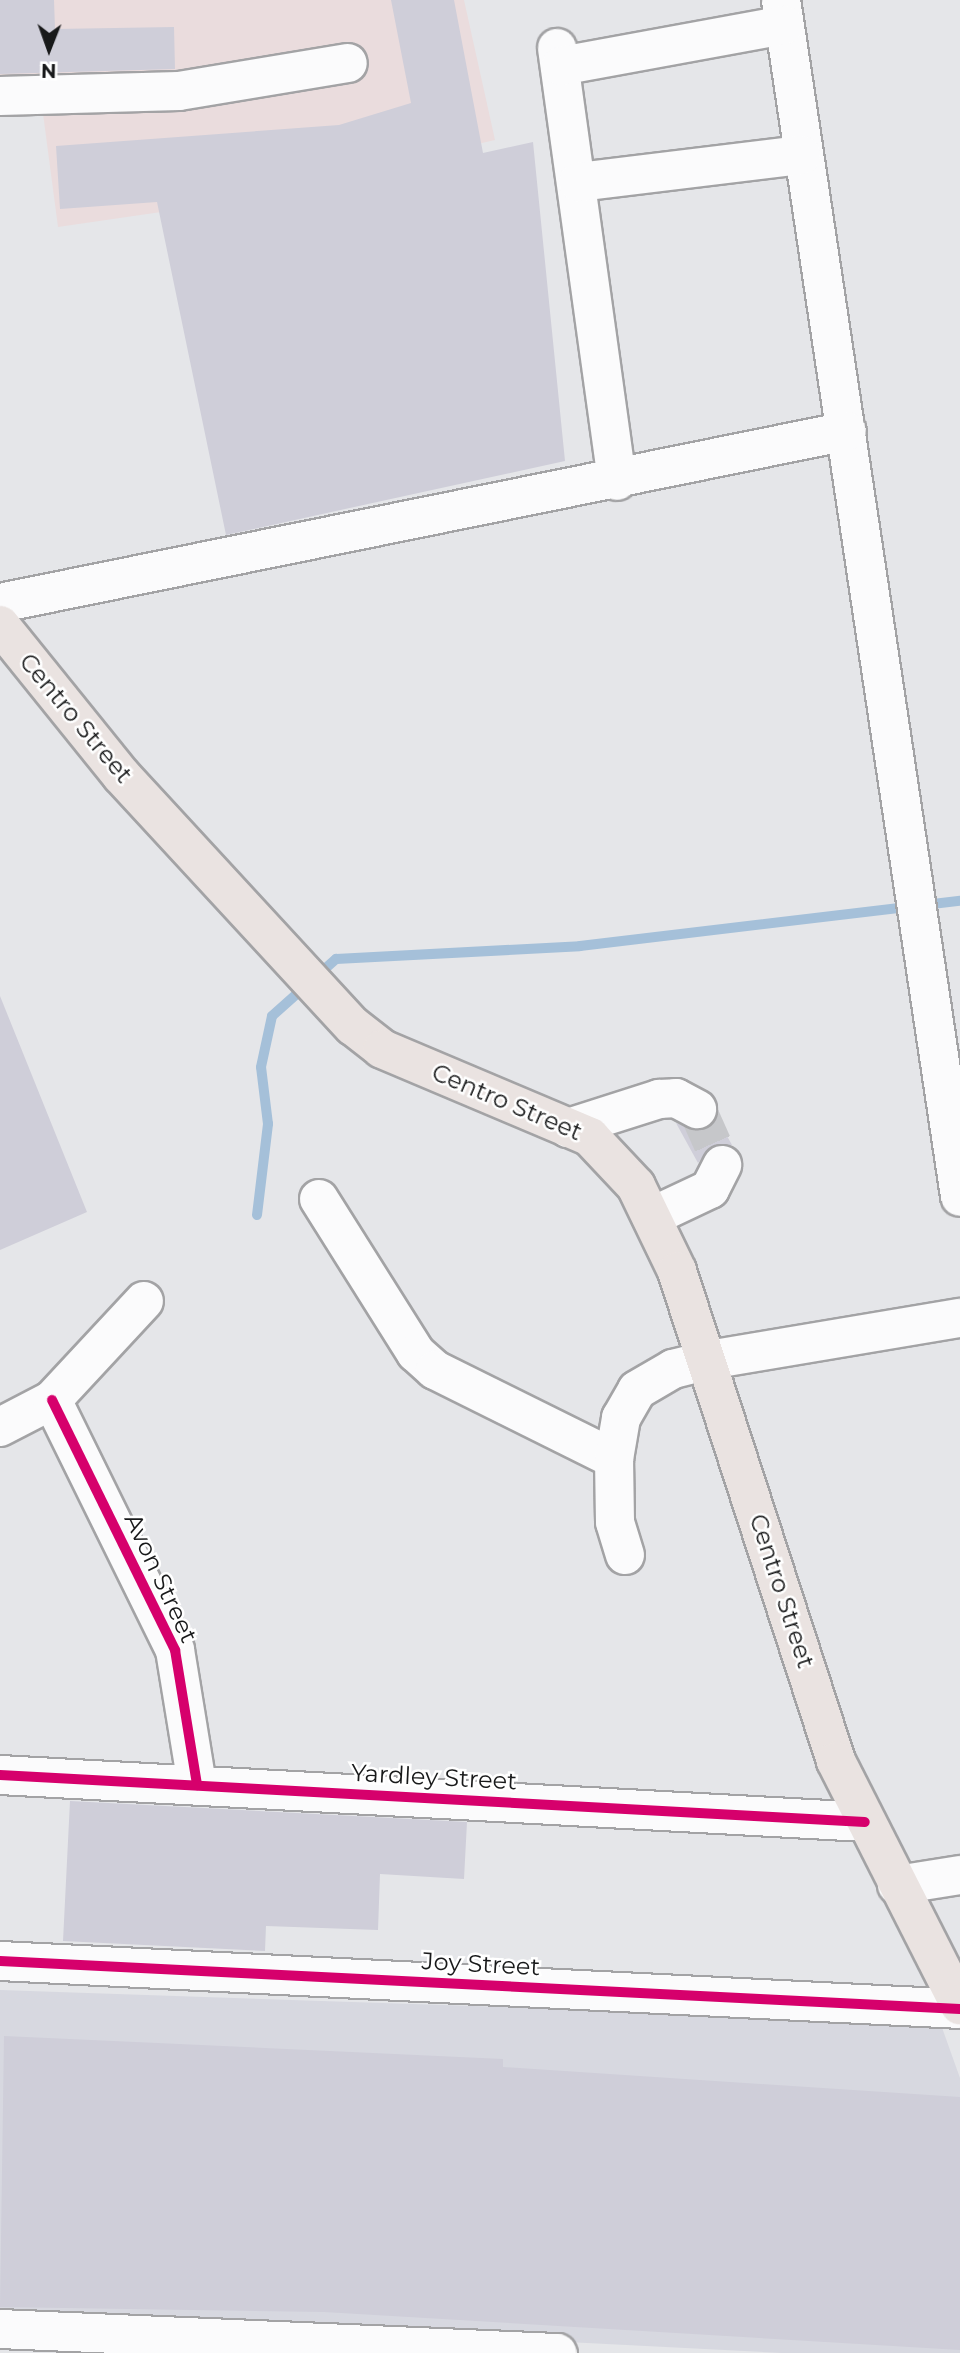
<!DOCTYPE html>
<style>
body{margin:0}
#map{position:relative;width:960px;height:2353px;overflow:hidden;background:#e5e6e9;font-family:Montserrat,sans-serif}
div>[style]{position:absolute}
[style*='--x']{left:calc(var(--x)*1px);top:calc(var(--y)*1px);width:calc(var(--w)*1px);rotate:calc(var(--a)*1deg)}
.built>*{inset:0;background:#d7d8e0}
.education>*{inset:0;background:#eadcdd}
.stream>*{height:10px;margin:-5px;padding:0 5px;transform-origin:5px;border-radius:5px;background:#a5c0d9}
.building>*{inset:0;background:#cfced9}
.minor-tunnel>*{height:38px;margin-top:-19px;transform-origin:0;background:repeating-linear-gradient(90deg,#c6c7ca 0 38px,transparent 0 57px)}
.roads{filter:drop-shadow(2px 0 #a3a3a5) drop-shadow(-2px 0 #a3a3a5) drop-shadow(0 2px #a3a3a5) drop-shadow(0 -2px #a3a3a5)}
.minor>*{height:38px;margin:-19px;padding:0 19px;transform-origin:19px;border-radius:19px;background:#fbfbfc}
.major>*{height:38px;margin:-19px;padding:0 19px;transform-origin:19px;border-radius:19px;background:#eae3e1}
.cycleway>*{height:10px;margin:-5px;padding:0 5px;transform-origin:5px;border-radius:5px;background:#d6006c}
span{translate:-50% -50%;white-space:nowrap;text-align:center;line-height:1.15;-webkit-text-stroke:5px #fff;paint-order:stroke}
.street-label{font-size:24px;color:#18191a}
.north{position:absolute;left:14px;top:14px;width:70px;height:70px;-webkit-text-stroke:5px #fff;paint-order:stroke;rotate:181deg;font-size:19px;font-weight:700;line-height:28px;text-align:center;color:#18191a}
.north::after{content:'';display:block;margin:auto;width:24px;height:32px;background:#18191a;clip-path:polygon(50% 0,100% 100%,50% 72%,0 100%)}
</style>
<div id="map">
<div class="built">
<div style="clip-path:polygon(0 1990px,940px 2022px,960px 2078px,960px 2353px,782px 2353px,0 2313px)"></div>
</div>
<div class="education">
<div style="clip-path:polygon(0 0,464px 0,495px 140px,223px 203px,58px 227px,42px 106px,0 105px)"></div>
</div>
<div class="stream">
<div style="--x:257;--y:1215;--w:92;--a:-83.1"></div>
<div style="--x:268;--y:1124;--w:57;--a:-97"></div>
<div style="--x:261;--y:1067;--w:52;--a:-77.8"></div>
<div style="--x:272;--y:1016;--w:86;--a:-41.7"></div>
<div style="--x:336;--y:959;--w:244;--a:-3"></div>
<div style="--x:580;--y:946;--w:383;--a:-6.8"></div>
</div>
<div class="building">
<div style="clip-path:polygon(0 0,54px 0,55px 29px,174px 27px,175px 69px,0 74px)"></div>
<div style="clip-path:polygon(391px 0,454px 0,483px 153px,533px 142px,565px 461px,226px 535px,157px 202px,60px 209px,56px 146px,339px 125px,411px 103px)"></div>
<div style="clip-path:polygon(0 996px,87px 1212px,0 1250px)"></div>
<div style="clip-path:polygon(717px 1118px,732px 1145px,711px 1146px,698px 1163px,676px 1123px,699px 1131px)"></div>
<div style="clip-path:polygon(70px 1801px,467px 1822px,464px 1879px,380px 1874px,378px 1930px,266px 1926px,265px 1951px,63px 1941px)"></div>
<div style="clip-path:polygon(4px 2036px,503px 2059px,503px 2067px,960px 2097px,960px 2350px,324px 2312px,0 2307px)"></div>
</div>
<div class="minor-tunnel">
<div style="--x:697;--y:1109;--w:61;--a:65.9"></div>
</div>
<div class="roads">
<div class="minor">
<div style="--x:781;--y:0;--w:1210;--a:81.49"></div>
<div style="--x:557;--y:48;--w:437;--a:82.1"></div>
<div style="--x:561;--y:66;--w:227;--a:-10.4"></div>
<div style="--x:0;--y:96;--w:179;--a:-1.6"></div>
<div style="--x:179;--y:91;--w:171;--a:-9.4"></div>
<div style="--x:578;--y:182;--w:225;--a:-6.9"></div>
<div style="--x:0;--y:603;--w:864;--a:-11.48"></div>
<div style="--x:568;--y:1128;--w:96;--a:-17.7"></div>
<div style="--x:659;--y:1099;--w:17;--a:-3"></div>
<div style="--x:676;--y:1098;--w:24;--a:28"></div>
<div style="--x:319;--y:1199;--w:182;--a:57.8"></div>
<div style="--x:416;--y:1353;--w:25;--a:42"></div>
<div style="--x:435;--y:1370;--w:200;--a:26.4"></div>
<div style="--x:653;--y:1216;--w:63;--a:-25.3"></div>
<div style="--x:710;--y:1189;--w:27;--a:-63"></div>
<div style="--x:52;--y:1400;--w:279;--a:63.8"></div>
<div style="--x:175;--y:1650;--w:137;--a:80.7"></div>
<div style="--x:0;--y:1427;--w:59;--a:-27.4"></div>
<div style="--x:52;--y:1400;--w:135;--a:-47.1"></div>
<div style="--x:625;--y:1555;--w:34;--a:-107"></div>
<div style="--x:615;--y:1522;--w:63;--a:-90.9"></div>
<div style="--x:614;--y:1459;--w:42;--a:-80.3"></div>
<div style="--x:621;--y:1418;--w:32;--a:-60"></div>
<div style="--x:637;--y:1390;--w:42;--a:-30.3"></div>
<div style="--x:673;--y:1369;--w:36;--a:-14"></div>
<div style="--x:708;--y:1360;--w:255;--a:-9.5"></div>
<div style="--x:0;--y:1775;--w:866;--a:3.11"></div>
<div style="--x:897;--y:1885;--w:64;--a:-9"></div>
<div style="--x:0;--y:1961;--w:961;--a:2.86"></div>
<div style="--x:0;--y:2329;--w:558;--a:2.47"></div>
</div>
<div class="major">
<div style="--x:0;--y:625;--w:193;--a:51.1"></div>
<div style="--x:121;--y:775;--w:342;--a:47.3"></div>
<div style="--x:353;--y:1026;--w:37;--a:38"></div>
<div style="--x:382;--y:1049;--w:226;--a:22.9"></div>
<div style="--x:590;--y:1137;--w:67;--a:46.8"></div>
<div style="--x:636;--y:1186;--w:94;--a:64.2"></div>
<div style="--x:677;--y:1271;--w:515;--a:72.02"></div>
<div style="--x:836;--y:1761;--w:274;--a:63.1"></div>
</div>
</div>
<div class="cycleway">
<div style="--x:52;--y:1400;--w:279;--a:63.8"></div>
<div style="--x:175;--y:1650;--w:137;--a:80.7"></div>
<div style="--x:0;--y:1775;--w:866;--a:3.11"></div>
<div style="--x:0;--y:1961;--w:961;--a:2.86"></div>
</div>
<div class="street-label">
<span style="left:76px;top:718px;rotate:50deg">Centro Street</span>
<span style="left:507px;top:1102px;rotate:23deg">Centro Street</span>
<span style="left:161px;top:1578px;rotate:65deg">Avon Street</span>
<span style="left:782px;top:1591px;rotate:72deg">Centro Street</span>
<span style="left:434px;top:1777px;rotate:3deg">Yardley Street</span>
<span style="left:481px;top:1964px;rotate:3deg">Joy Street</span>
</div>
<div class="north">N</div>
</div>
